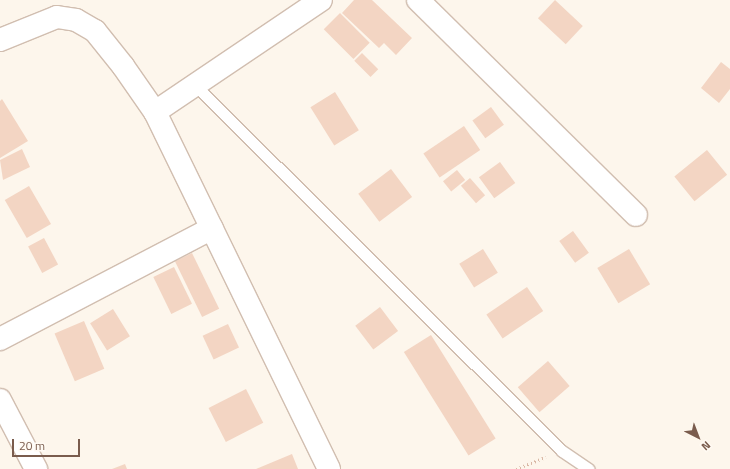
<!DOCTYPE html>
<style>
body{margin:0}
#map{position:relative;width:730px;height:469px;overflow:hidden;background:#fdf6ec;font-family:"Titillium Web",sans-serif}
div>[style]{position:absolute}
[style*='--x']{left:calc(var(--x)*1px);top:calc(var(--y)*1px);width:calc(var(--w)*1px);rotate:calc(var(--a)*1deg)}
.building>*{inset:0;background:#f3d5c3;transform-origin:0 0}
.path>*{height:2.5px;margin-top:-1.25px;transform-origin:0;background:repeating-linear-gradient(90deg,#d9b8a5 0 1px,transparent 0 4px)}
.roads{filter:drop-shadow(1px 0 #d1beb0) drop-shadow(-1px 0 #d1beb0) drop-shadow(0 1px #d1beb0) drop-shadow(0 -1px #d1beb0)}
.service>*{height:11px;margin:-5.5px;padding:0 5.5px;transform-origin:5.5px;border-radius:5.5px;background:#fff}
.minor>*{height:22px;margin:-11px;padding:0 11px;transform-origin:11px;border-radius:11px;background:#fff}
span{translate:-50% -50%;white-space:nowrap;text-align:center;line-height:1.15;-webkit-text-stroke:3px #fffaf3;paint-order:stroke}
.north{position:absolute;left:678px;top:417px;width:40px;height:40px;-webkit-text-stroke:3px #fffaf3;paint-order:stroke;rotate:138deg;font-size:11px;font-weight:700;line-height:16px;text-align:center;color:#7a5c4d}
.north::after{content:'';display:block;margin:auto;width:14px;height:18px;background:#7a5c4d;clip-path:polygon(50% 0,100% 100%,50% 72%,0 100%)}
.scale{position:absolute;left:12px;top:439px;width:68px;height:18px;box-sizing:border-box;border:2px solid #7a5c4d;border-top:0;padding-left:5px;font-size:12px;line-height:14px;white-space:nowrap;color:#7a5c4d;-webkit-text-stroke:3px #fffaf3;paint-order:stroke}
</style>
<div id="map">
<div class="building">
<div style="clip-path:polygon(354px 0,372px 0,412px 38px,396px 55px,384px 43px,379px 48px,342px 13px)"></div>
<div style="left:555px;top:0;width:38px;height:25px;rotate:43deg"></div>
<div style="left:340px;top:13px;width:42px;height:23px;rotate:45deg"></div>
<div style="left:362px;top:53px;width:23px;height:11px;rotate:45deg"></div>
<div style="clip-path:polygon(721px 62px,730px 69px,730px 89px,719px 103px,701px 88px)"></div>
<div style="left:335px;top:92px;width:45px;height:29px;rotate:58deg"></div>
<div style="clip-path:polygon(2px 99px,28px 141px,0 158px,0 101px)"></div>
<div style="left:491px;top:107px;width:22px;height:23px;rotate:54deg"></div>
<div style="left:464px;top:126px;width:29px;height:49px;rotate:56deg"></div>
<div style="clip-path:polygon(22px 149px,30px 167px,3px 180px,0 160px)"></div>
<div style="left:707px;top:150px;width:32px;height:42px;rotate:51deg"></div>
<div style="left:500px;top:162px;width:26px;height:26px;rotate:54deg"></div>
<div style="left:391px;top:169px;width:35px;height:41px;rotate:53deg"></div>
<div style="left:457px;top:170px;width:13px;height:18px;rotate:51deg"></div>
<div style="left:470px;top:178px;width:23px;height:12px;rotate:49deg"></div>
<div style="left:29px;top:186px;width:44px;height:28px;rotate:60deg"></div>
<div style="left:573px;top:231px;width:27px;height:17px;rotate:54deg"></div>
<div style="left:44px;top:238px;width:30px;height:18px;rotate:62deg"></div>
<div style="left:483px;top:249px;width:28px;height:28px;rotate:58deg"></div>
<div style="left:629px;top:249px;width:41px;height:37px;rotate:59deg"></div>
<div style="left:192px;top:253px;width:62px;height:19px;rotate:64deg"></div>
<div style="left:174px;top:267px;width:41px;height:23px;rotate:64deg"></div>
<div style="left:527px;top:287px;width:29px;height:49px;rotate:56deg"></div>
<div style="left:380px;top:307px;width:30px;height:31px;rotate:53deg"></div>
<div style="left:113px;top:309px;width:32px;height:27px;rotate:58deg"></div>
<div style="left:84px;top:321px;width:52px;height:32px;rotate:67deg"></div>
<div style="left:228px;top:324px;width:26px;height:28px;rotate:65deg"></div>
<div style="left:431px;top:335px;width:122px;height:32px;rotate:58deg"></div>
<div style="left:548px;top:361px;width:33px;height:40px;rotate:49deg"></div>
<div style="left:246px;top:389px;width:38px;height:42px;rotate:63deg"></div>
<div style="clip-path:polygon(292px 454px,298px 469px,256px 469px)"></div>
<div style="clip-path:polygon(125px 464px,127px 469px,112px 469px)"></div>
</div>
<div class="path">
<div style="--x:516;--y:469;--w:32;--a:-22"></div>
</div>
<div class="roads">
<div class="service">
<div style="--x:195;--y:85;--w:518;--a:44.92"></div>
<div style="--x:562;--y:451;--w:32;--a:34"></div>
</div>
<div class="minor">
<div style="--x:418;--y:0;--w:306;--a:44.6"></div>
<div style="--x:0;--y:40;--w:61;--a:-22"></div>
<div style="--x:57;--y:17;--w:19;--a:9"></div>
<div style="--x:76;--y:20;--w:22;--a:30"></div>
<div style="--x:95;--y:31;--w:45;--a:51.3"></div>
<div style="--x:123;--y:66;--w:56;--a:55.2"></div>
<div style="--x:155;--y:112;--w:397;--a:64"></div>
<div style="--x:155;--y:112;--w:200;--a:-34"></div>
<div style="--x:0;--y:339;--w:239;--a:-27.6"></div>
<div style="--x:0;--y:400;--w:78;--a:62.4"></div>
</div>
</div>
<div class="north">N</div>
<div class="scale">20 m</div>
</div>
